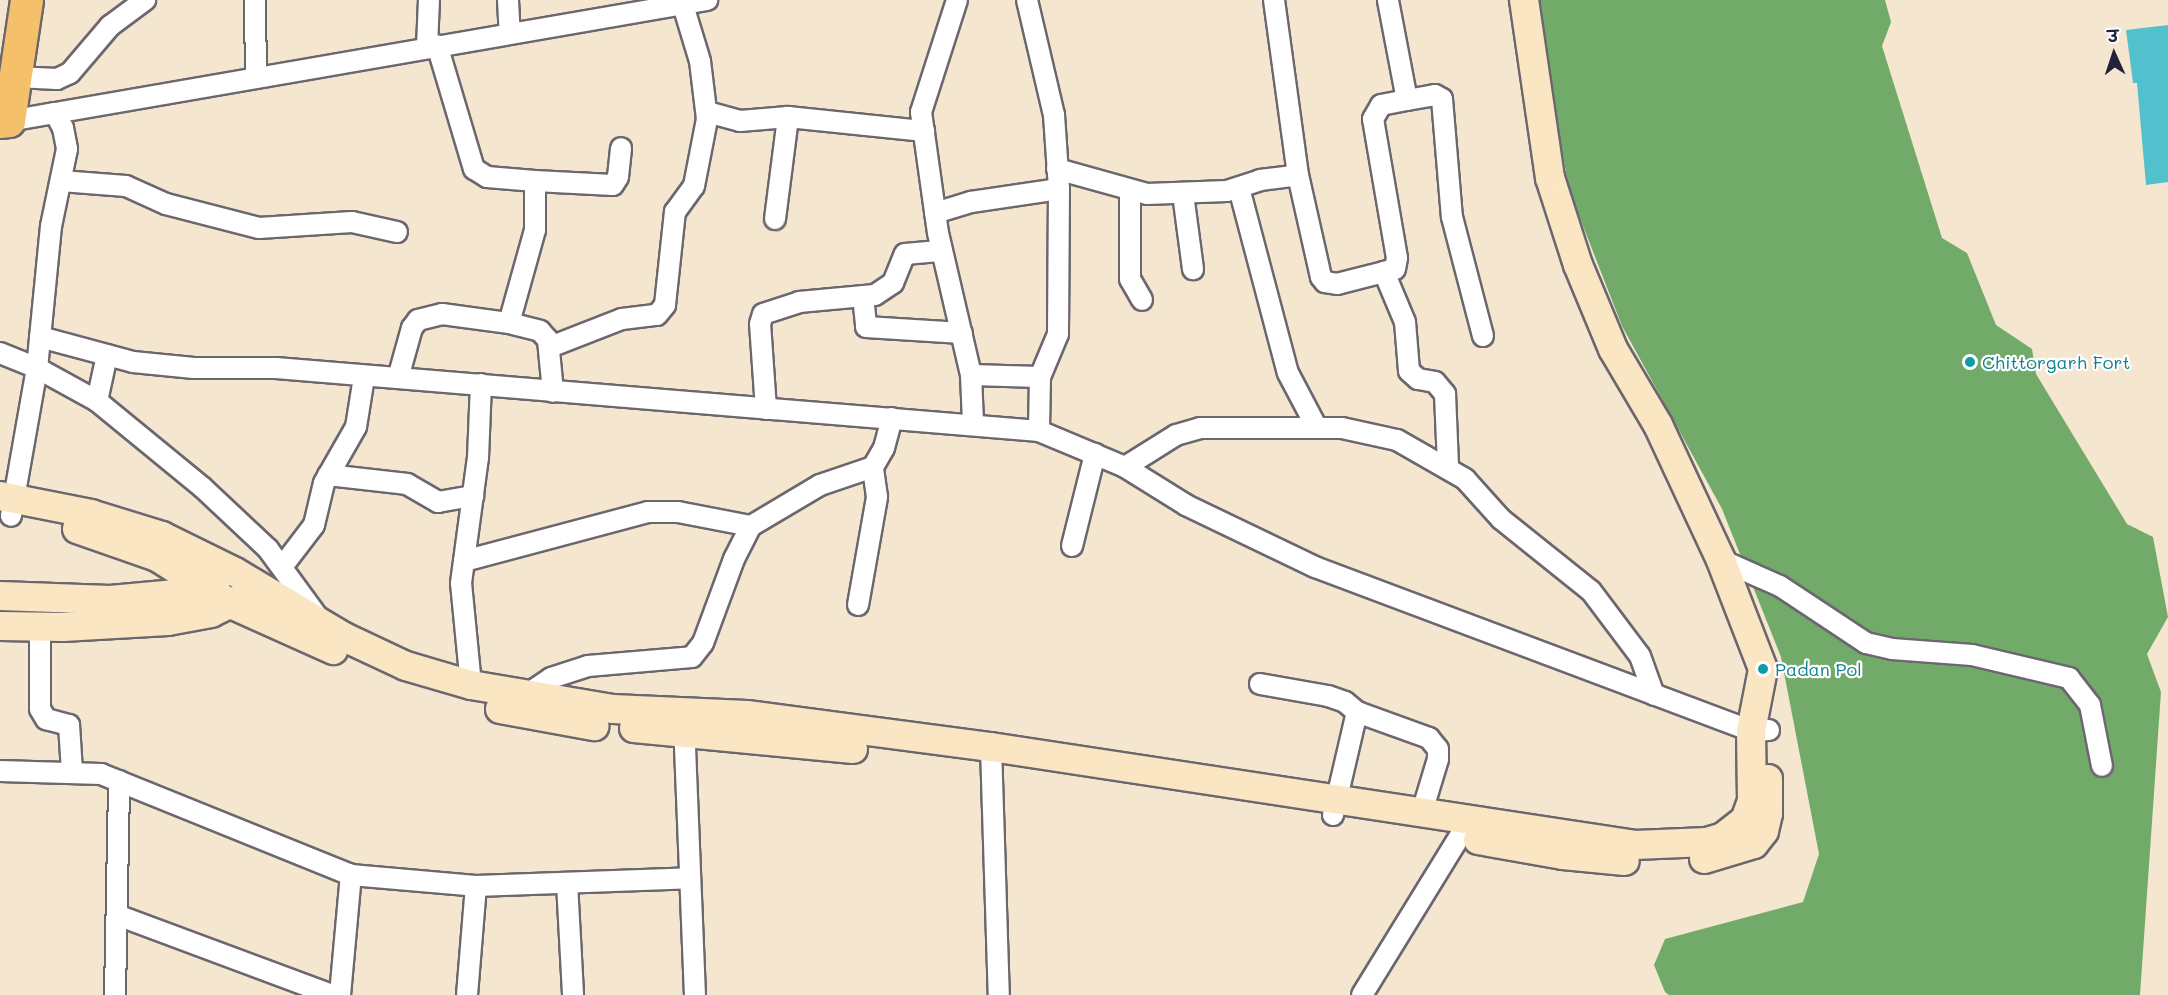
<!DOCTYPE html>
<meta charset="utf-8">
<style>
body{margin:0}
#map{position:relative;width:2168px;height:995px;overflow:hidden;background:#f5e6cf;font-family:Mali,"Playpen Sans Deva",sans-serif}
div>[style]{position:absolute}
[style*='--x']{left:calc(var(--x)*1px);top:calc(var(--y)*1px);width:calc(var(--w)*1px);rotate:calc(var(--a)*1deg)}
.forest>*{inset:0;background:#72ab69}
.water>*{inset:0;background:#53c0cd}
.roads{filter:drop-shadow(2px 0 #6c676f) drop-shadow(-2px 0 #6c676f) drop-shadow(0 2px #6c676f) drop-shadow(0 -2px #6c676f)}
.street>*{height:20px;margin:-10px;padding:0 10px;transform-origin:10px;border-radius:10px;background:#fff}
.secondary>*{height:28px;margin:-14px;padding:0 14px;transform-origin:14px;border-radius:14px;background:#fbe6c3}
.primary>*{height:32px;margin:-16px;padding:0 16px;transform-origin:16px;border-radius:16px;background:#f4c16a}
.dots>*{width:16px;height:16px;translate:-50% -50%;box-sizing:border-box;border:3px solid #fff;border-radius:50%}
span{translate:-50% -50%;white-space:nowrap;text-align:center;line-height:1.15;-webkit-text-stroke:4.5px #fff;paint-order:stroke}
.culture-label{font-size:18px;color:#0d838f}
.left{translate:0 -50%;text-align:left}
.north{position:absolute;left:2084px;top:24px;width:60px;height:60px;-webkit-text-stroke:4px #fff;paint-order:stroke;rotate:357deg;font-size:16px;font-weight:700;line-height:24px;text-align:center;color:#22223b}
.north::after{content:'';display:block;margin:auto;width:21px;height:27px;background:#22223b;clip-path:polygon(50% 0,100% 100%,50% 72%,0 100%)}
</style>
<div id="map">
<div class="forest">
<div style="clip-path:polygon(1536px 0,1885px 0,1891px 22px,1882px 46px,1942px 238px,1967px 253px,1996px 325px,2032px 349px,2036px 374px,2127px 524px,2153px 537px,2168px 617px,2147px 654px,2161px 692px,2140px 995px,1669px 995px,1665px 992px,1654px 965px,1665px 939px,1803px 902px,1819px 854px,1781px 657px,1722px 509px,1622px 326px,1569px 190px)"></div>
</div>
<div class="water">
<div style="clip-path:polygon(2168px 25px,2168px 182px,2146px 185px,2137px 83px,2133px 83px,2126px 30px)"></div>
</div>
<div class="roads">
<div class="street">
<div style="--x:255;--y:0;--w:78;--a:89.3"></div>
<div style="--x:508;--y:0;--w:33;--a:87"></div>
<div style="--x:957;--y:0;--w:118;--a:107.8"></div>
<div style="--x:921;--y:112;--w:122;--a:82"></div>
<div style="--x:938;--y:233;--w:146;--a:76.9"></div>
<div style="--x:971;--y:375;--w:47;--a:87.6"></div>
<div style="--x:1027;--y:0;--w:118;--a:76.8"></div>
<div style="--x:1054;--y:115;--w:74;--a:86.1"></div>
<div style="--x:1059;--y:189;--w:145;--a:90.4"></div>
<div style="--x:1058;--y:334;--w:47;--a:112.7"></div>
<div style="--x:1040;--y:377;--w:54;--a:91.1"></div>
<div style="--x:1274;--y:0;--w:177;--a:82.2"></div>
<div style="--x:1298;--y:175;--w:105;--a:77.3"></div>
<div style="--x:1321;--y:277;--w:6;--a:51"></div>
<div style="--x:1325;--y:282;--w:12;--a:9"></div>
<div style="--x:1337;--y:284;--w:49;--a:-14.3"></div>
<div style="--x:1384;--y:272;--w:54;--a:67.2"></div>
<div style="--x:1405;--y:322;--w:49;--a:85.3"></div>
<div style="--x:1409;--y:371;--w:12;--a:42"></div>
<div style="--x:1418;--y:379;--w:17;--a:10"></div>
<div style="--x:1435;--y:382;--w:16;--a:50"></div>
<div style="--x:1445;--y:394;--w:72;--a:87.6"></div>
<div style="--x:427;--y:47;--w:47;--a:-87.6"></div>
<div style="--x:16;--y:77;--w:41;--a:2.8"></div>
<div style="--x:57;--y:79;--w:14;--a:-25"></div>
<div style="--x:70;--y:73;--w:62;--a:-49.6"></div>
<div style="--x:110;--y:26;--w:44;--a:-36.6"></div>
<div style="--x:1407;--y:100;--w:28;--a:-10"></div>
<div style="--x:1435;--y:95;--w:8;--a:30"></div>
<div style="--x:1442;--y:99;--w:118;--a:85.2"></div>
<div style="--x:1452;--y:217;--w:123;--a:75.4"></div>
<div style="--x:707;--y:112;--w:34;--a:15"></div>
<div style="--x:740;--y:121;--w:48;--a:-4.8"></div>
<div style="--x:788;--y:117;--w:137;--a:5.9"></div>
<div style="--x:55;--y:113;--w:662;--a:-9.83"></div>
<div style="--x:9;--y:121;--w:47;--a:-9.9"></div>
<div style="--x:55;--y:113;--w:17;--a:62"></div>
<div style="--x:63;--y:128;--w:21;--a:79"></div>
<div style="--x:67;--y:149;--w:79;--a:101.7"></div>
<div style="--x:51;--y:226;--w:143;--a:95.6"></div>
<div style="--x:37;--y:368;--w:150;--a:100"></div>
<div style="--x:1057;--y:169;--w:93;--a:15.5"></div>
<div style="--x:1147;--y:194;--w:80;--a:-2.1"></div>
<div style="--x:1227;--y:191;--w:35;--a:-18"></div>
<div style="--x:1260;--y:180;--w:38;--a:-7"></div>
<div style="--x:61;--y:181;--w:65;--a:4.4"></div>
<div style="--x:126;--y:186;--w:44;--a:24.2"></div>
<div style="--x:166;--y:204;--w:96;--a:14.5"></div>
<div style="--x:259;--y:228;--w:93;--a:-3.7"></div>
<div style="--x:352;--y:222;--w:46;--a:12.5"></div>
<div style="--x:535;--y:181;--w:78;--a:2.9"></div>
<div style="--x:613;--y:185;--w:9;--a:-58"></div>
<div style="--x:618;--y:177;--w:29;--a:-84"></div>
<div style="--x:1239;--y:188;--w:191;--a:75.2"></div>
<div style="--x:1288;--y:373;--w:62;--a:62.2"></div>
<div style="--x:1130;--y:192;--w:87;--a:90"></div>
<div style="--x:1130;--y:279;--w:24;--a:60"></div>
<div style="--x:1183;--y:194;--w:76;--a:82.4"></div>
<div style="--x:935;--y:213;--w:38;--a:-17"></div>
<div style="--x:971;--y:202;--w:89;--a:-8.4"></div>
<div style="--x:775;--y:219;--w:103;--a:-82.7"></div>
<div style="--x:1384;--y:272;--w:11;--a:-15"></div>
<div style="--x:1395;--y:269;--w:11;--a:-80"></div>
<div style="--x:1397;--y:258;--w:141;--a:-99.8"></div>
<div style="--x:1373;--y:119;--w:16;--a:-60"></div>
<div style="--x:1381;--y:105;--w:26;--a:-11"></div>
<div style="--x:1407;--y:100;--w:102;--a:-100.8"></div>
<div style="--x:863;--y:296;--w:31;--a:84"></div>
<div style="--x:866;--y:327;--w:96;--a:3.6"></div>
<div style="--x:509;--y:323;--w:32;--a:14"></div>
<div style="--x:540;--y:331;--w:12;--a:48"></div>
<div style="--x:548;--y:340;--w:52;--a:84.5"></div>
<div style="--x:40;--y:337;--w:96;--a:15"></div>
<div style="--x:133;--y:362;--w:61;--a:5.6"></div>
<div style="--x:194;--y:368;--w:82;--a:0"></div>
<div style="--x:276;--y:368;--w:766;--a:4.72"></div>
<div style="--x:1039;--y:431;--w:93;--a:22.7"></div>
<div style="--x:1125;--y:467;--w:72;--a:31.9"></div>
<div style="--x:1186;--y:505;--w:143;--a:25.7"></div>
<div style="--x:1315;--y:567;--w:466;--a:20.6"></div>
<div style="--x:1751;--y:731;--w:18;--a:-3"></div>
<div style="--x:550;--y:347;--w:77;--a:-21.3"></div>
<div style="--x:622;--y:319;--w:35;--a:-7"></div>
<div style="--x:657;--y:315;--w:13;--a:-51"></div>
<div style="--x:665;--y:305;--w:94;--a:-83.9"></div>
<div style="--x:675;--y:212;--w:32;--a:-54"></div>
<div style="--x:694;--y:186;--w:68;--a:-79"></div>
<div style="--x:707;--y:119;--w:58;--a:-96.9"></div>
<div style="--x:700;--y:61;--w:59;--a:-106.9"></div>
<div style="--x:0;--y:353;--w:40;--a:22"></div>
<div style="--x:37;--y:368;--w:68;--a:28.8"></div>
<div style="--x:97;--y:401;--w:136;--a:39.3"></div>
<div style="--x:202;--y:487;--w:91;--a:43.2"></div>
<div style="--x:268;--y:549;--w:83;--a:53.8"></div>
<div style="--x:971;--y:375;--w:69;--a:1.7"></div>
<div style="--x:398;--y:378;--w:52;--a:-74.4"></div>
<div style="--x:412;--y:328;--w:10;--a:-53"></div>
<div style="--x:418;--y:320;--w:25;--a:-14"></div>
<div style="--x:442;--y:314;--w:68;--a:7.7"></div>
<div style="--x:509;--y:323;--w:97;--a:-74.4"></div>
<div style="--x:535;--y:230;--w:49;--a:-90"></div>
<div style="--x:535;--y:181;--w:48;--a:-175.2"></div>
<div style="--x:487;--y:177;--w:15;--a:-148"></div>
<div style="--x:474;--y:169;--w:129;--a:-106.6"></div>
<div style="--x:97;--y:401;--w:47;--a:-77.7"></div>
<div style="--x:766;--y:409;--w:85;--a:-94"></div>
<div style="--x:760;--y:324;--w:10;--a:-73"></div>
<div style="--x:763;--y:314;--w:38;--a:-18"></div>
<div style="--x:799;--y:302;--w:76;--a:-5.3"></div>
<div style="--x:875;--y:295;--w:22;--a:-34"></div>
<div style="--x:893;--y:283;--w:31;--a:-68"></div>
<div style="--x:905;--y:254;--w:37;--a:-5"></div>
<div style="--x:1125;--y:467;--w:60;--a:-32.1"></div>
<div style="--x:1176;--y:435;--w:25;--a:-16"></div>
<div style="--x:1200;--y:428;--w:142;--a:0"></div>
<div style="--x:1342;--y:428;--w:56;--a:12.3"></div>
<div style="--x:1397;--y:440;--w:78;--a:29.8"></div>
<div style="--x:1465;--y:479;--w:54;--a:48"></div>
<div style="--x:1501;--y:519;--w:115;--a:38.7"></div>
<div style="--x:1591;--y:591;--w:81;--a:53"></div>
<div style="--x:1640;--y:656;--w:41;--a:70.3"></div>
<div style="--x:328;--y:475;--w:80;--a:6.5"></div>
<div style="--x:407;--y:484;--w:36;--a:30"></div>
<div style="--x:438;--y:502;--w:36;--a:-10"></div>
<div style="--x:1072;--y:546;--w:95;--a:-76"></div>
<div style="--x:1721;--y:560;--w:64;--a:23.8"></div>
<div style="--x:1780;--y:586;--w:103;--a:33.5"></div>
<div style="--x:1866;--y:643;--w:27;--a:13"></div>
<div style="--x:1892;--y:649;--w:80;--a:4.3"></div>
<div style="--x:1972;--y:655;--w:100;--a:13.3"></div>
<div style="--x:2069;--y:678;--w:34;--a:52"></div>
<div style="--x:2090;--y:705;--w:62;--a:78.9"></div>
<div style="--x:464;--y:561;--w:190;--a:-14.9"></div>
<div style="--x:648;--y:512;--w:30;--a:0"></div>
<div style="--x:678;--y:512;--w:74;--a:10.9"></div>
<div style="--x:282;--y:567;--w:53;--a:-52.7"></div>
<div style="--x:314;--y:525;--w:43;--a:-76.6"></div>
<div style="--x:324;--y:483;--w:64;--a:-60.3"></div>
<div style="--x:356;--y:427;--w:51;--a:-80.9"></div>
<div style="--x:858;--y:605;--w:110;--a:-80"></div>
<div style="--x:877;--y:497;--w:30;--a:-98"></div>
<div style="--x:40;--y:627;--w:82;--a:90"></div>
<div style="--x:40;--y:709;--w:12;--a:59"></div>
<div style="--x:46;--y:719;--w:24;--a:15"></div>
<div style="--x:69;--y:725;--w:46;--a:86.3"></div>
<div style="--x:1260;--y:684;--w:69;--a:10"></div>
<div style="--x:1328;--y:696;--w:18;--a:19"></div>
<div style="--x:1345;--y:702;--w:16;--a:40"></div>
<div style="--x:1357;--y:712;--w:77;--a:19.9"></div>
<div style="--x:1429;--y:738;--w:14;--a:51"></div>
<div style="--x:1438;--y:749;--w:10;--a:90"></div>
<div style="--x:1438;--y:759;--w:55;--a:106.8"></div>
<div style="--x:471;--y:685;--w:102;--a:-95.6"></div>
<div style="--x:461;--y:583;--w:126;--a:-82.3"></div>
<div style="--x:478;--y:458;--w:74;--a:-87.7"></div>
<div style="--x:526;--y:695;--w:30;--a:-34"></div>
<div style="--x:551;--y:678;--w:39;--a:-18"></div>
<div style="--x:588;--y:666;--w:104;--a:-4.9"></div>
<div style="--x:692;--y:657;--w:18;--a:-52"></div>
<div style="--x:703;--y:643;--w:90;--a:-69.7"></div>
<div style="--x:734;--y:559;--w:37;--a:-63"></div>
<div style="--x:751;--y:526;--w:80;--a:-30.7"></div>
<div style="--x:820;--y:485;--w:56;--a:-18.8"></div>
<div style="--x:873;--y:467;--w:22;--a:-60"></div>
<div style="--x:884;--y:448;--w:31;--a:-75"></div>
<div style="--x:684;--y:722;--w:273;--a:87.7"></div>
<div style="--x:991;--y:747;--w:248;--a:88.2"></div>
<div style="--x:0;--y:771;--w:101;--a:1.7"></div>
<div style="--x:101;--y:774;--w:270;--a:22"></div>
<div style="--x:351;--y:875;--w:125;--a:5"></div>
<div style="--x:476;--y:886;--w:214;--a:-2.1"></div>
<div style="--x:1333;--y:815;--w:106;--a:-76.9"></div>
<div style="--x:567;--y:883;--w:112;--a:86.9"></div>
<div style="--x:117;--y:915;--w:229;--a:20.4"></div>
<div style="--x:115;--y:995;--w:214;--a:-88.9"></div>
<div style="--x:340;--y:995;--w:121;--a:-84.8"></div>
<div style="--x:467;--y:995;--w:109;--a:-85.3"></div>
<div style="--x:1362;--y:995;--w:187;--a:-58.4"></div>
</div>
<div class="secondary">
<div style="--x:0;--y:496;--w:93;--a:11.2"></div>
<div style="--x:91;--y:514;--w:74;--a:17.2"></div>
<div style="--x:162;--y:536;--w:81;--a:26.3"></div>
<div style="--x:235;--y:572;--w:127;--a:30.8"></div>
<div style="--x:344;--y:637;--w:68;--a:25.1"></div>
<div style="--x:406;--y:666;--w:68;--a:16.3"></div>
<div style="--x:471;--y:685;--w:144;--a:9.6"></div>
<div style="--x:613;--y:709;--w:134;--a:2.6"></div>
<div style="--x:747;--y:715;--w:246;--a:7.5"></div>
<div style="--x:991;--y:747;--w:651;--a:8.65"></div>
<div style="--x:1635;--y:845;--w:72;--a:-2.4"></div>
<div style="--x:1707;--y:842;--w:17;--a:-17"></div>
<div style="--x:1723;--y:837;--w:28;--a:-38"></div>
<div style="--x:1745;--y:820;--w:20;--a:-70"></div>
<div style="--x:1752;--y:801;--w:70;--a:-90.8"></div>
<div style="--x:1751;--y:731;--w:63;--a:-79"></div>
<div style="--x:1763;--y:669;--w:117;--a:-111.1"></div>
<div style="--x:1721;--y:560;--w:149;--a:-115"></div>
<div style="--x:1658;--y:425;--w:88;--a:-120.6"></div>
<div style="--x:1613;--y:349;--w:91;--a:-112.6"></div>
<div style="--x:1578;--y:265;--w:91;--a:-107.8"></div>
<div style="--x:1550;--y:178;--w:180;--a:-98.3"></div>
<div style="--x:77;--y:529;--w:85;--a:19.3"></div>
<div style="--x:157;--y:557;--w:90;--a:32.3"></div>
<div style="--x:233;--y:605;--w:110;--a:24.2"></div>
<div style="--x:0;--y:596;--w:110;--a:2.1"></div>
<div style="--x:110;--y:600;--w:66;--a:-5.2"></div>
<div style="--x:176;--y:594;--w:41;--a:-15.8"></div>
<div style="--x:0;--y:626;--w:63;--a:0.9"></div>
<div style="--x:63;--y:627;--w:105;--a:-3.3"></div>
<div style="--x:168;--y:621;--w:44;--a:-10.5"></div>
<div style="--x:211;--y:613;--w:37;--a:-26"></div>
<div style="--x:500;--y:709;--w:96;--a:10.3"></div>
<div style="--x:634;--y:728;--w:220;--a:5.5"></div>
<div style="--x:1478;--y:840;--w:86;--a:10"></div>
<div style="--x:1563;--y:855;--w:62;--a:5.5"></div>
<div style="--x:1704;--y:859;--w:52;--a:-16.7"></div>
<div style="--x:1754;--y:844;--w:16;--a:-52"></div>
<div style="--x:1764;--y:831;--w:17;--a:-77"></div>
<div style="--x:1768;--y:814;--w:35;--a:-90"></div>
</div>
<div class="primary">
<div style="--x:0;--y:122;--w:9;--a:-6"></div>
<div style="--x:9;--y:121;--w:122;--a:-81.5"></div>
</div>
</div>
<div class="dots">
<div style="left:1970px;top:362px;background:#0f9aa8"></div>
<div style="left:1763px;top:669px;background:#0f9aa8"></div>
</div>
<div class="culture-label">
<span class="left" style="left:1982px;top:362px">Chittorgarh Fort</span>
<span class="left" style="left:1775px;top:669px">Padan Pol</span>
</div>
<div class="north">उ</div>
</div>
